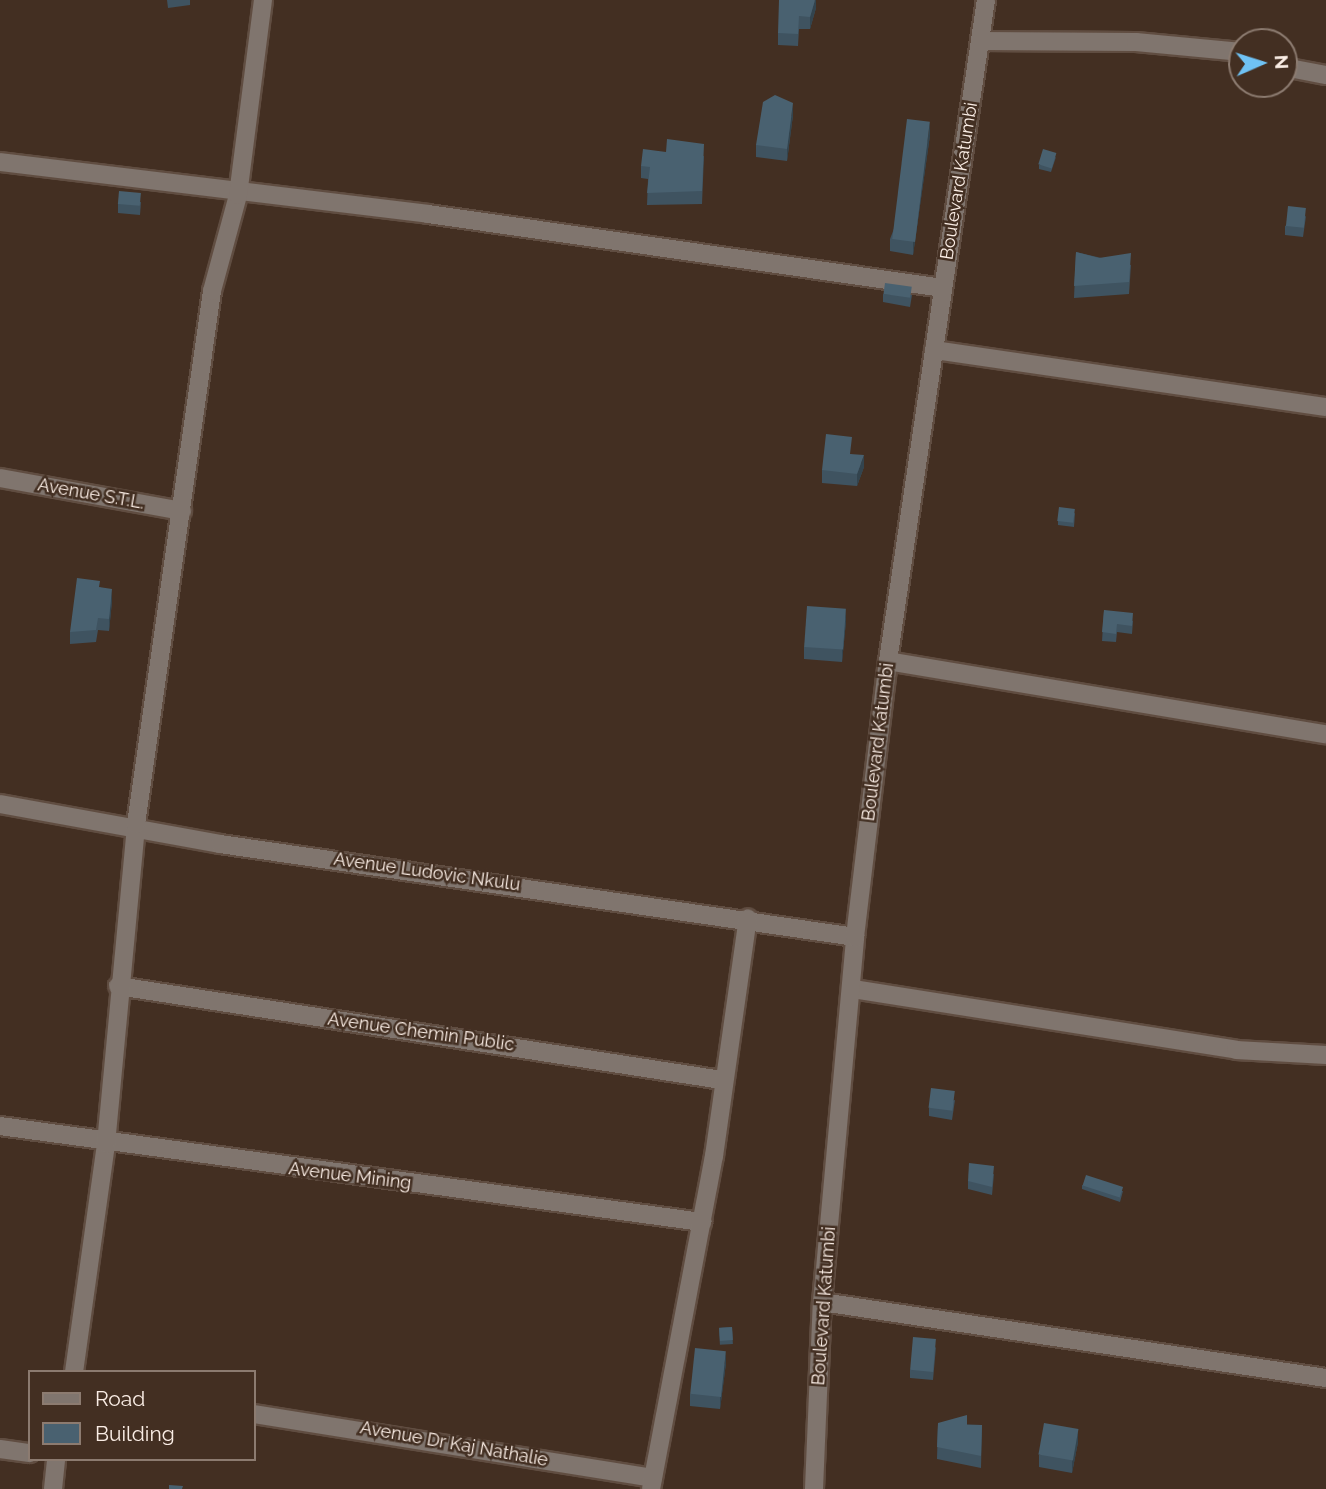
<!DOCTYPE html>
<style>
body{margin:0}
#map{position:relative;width:1326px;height:1489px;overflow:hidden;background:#432f22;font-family:Raleway,sans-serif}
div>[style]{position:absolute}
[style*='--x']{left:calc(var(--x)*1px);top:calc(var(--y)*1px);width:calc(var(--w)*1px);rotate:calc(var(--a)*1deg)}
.roads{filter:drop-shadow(2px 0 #604d41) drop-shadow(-2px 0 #604d41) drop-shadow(0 2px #604d41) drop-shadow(0 -2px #604d41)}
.minor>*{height:18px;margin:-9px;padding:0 9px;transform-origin:9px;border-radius:9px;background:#80756e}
.wall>*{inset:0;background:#3f5360;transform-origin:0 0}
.shaded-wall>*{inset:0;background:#33444e}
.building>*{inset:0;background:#496170;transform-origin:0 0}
span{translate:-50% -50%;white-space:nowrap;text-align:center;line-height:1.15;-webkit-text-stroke:5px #432f22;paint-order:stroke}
.street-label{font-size:18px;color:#faede5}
.legend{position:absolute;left:28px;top:1370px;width:228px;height:91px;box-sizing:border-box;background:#432f22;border:2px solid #8c7b70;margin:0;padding:9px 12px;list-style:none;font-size:21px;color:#faede5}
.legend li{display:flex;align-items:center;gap:14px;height:35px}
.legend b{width:35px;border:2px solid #8c7b70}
.north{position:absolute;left:1228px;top:28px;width:70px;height:70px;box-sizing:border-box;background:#432f22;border:2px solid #8c7b70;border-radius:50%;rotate:87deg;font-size:19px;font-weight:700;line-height:28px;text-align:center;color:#faede5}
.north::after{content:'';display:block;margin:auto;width:24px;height:32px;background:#6fc2f4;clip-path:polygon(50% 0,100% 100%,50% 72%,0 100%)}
</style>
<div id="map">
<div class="roads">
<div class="minor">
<div style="--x:980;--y:41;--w:156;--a:0.4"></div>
<div style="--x:1136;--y:42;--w:106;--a:5.4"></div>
<div style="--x:1284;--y:67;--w:43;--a:10.8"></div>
<div style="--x:0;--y:162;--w:431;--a:6.9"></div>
<div style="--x:428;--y:214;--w:520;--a:8.18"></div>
<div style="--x:934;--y:350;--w:396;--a:8.3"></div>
<div style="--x:0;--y:478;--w:185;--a:10.3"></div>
<div style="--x:888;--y:661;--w:444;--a:9.5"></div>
<div style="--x:0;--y:804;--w:224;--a:10.3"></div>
<div style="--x:220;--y:844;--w:642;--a:8.33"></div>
<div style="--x:118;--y:986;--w:611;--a:8.85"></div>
<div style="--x:853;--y:989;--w:388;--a:9"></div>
<div style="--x:1236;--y:1050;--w:90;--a:3.2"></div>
<div style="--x:0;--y:1126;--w:709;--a:7.79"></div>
<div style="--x:822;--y:1302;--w:510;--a:8.58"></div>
<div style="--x:74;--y:1372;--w:230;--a:-82"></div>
<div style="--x:106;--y:1144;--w:321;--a:-84.6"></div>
<div style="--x:136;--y:824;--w:538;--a:-81.88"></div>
<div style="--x:212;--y:291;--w:99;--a:-74.8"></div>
<div style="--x:238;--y:195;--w:197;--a:-82.7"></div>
<div style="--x:254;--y:1414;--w:404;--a:9.1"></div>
<div style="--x:0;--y:1449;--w:30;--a:8"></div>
<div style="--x:53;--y:1489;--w:30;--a:-84"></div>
<div style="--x:651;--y:1489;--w:339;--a:-79.3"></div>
<div style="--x:714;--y:1156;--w:240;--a:-81.9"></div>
<div style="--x:814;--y:1489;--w:187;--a:-87.6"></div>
<div style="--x:822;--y:1302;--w:366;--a:-84.8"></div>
<div style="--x:855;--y:937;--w:278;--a:-83.2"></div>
<div style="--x:888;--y:661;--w:668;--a:-81.57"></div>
</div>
</div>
<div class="wall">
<div style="clip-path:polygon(167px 0,190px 0,190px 5px,168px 8px)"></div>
<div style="clip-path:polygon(816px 0,816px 8px,810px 29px,799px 29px,798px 46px,778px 45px,778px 33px)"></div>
<div style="clip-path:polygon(793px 115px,787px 161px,756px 157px,756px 145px)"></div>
<div style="clip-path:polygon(930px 135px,913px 255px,890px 251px,890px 239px)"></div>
<div style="clip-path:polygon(704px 156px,702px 204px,647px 205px,648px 179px,641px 178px,641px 166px)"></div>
<div style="clip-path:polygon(1056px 157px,1051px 172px,1039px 169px,1039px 165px)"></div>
<div style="clip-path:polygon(141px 202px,140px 215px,118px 213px,118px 204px)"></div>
<div style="clip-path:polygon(1306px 216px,1303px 237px,1285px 235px,1285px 226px)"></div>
<div style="clip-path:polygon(1076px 252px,1131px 265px,1129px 294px,1074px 298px)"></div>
<div style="clip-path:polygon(883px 294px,912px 295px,910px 307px,883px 302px)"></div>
<div style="clip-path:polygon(851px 454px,864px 467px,857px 486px,822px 483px,822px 470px)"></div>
<div style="clip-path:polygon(1075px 513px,1074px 527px,1058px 525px,1058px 521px)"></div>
<div style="clip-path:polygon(100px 587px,112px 601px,109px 631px,98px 630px,96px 642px,70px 644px,70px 632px)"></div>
<div style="clip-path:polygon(1104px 610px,1133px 621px,1132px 634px,1117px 632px,1116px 642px,1102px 641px)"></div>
<div style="clip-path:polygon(846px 621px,842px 662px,804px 659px,804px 647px)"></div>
<div style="clip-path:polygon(955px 1100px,952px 1120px,929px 1116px,929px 1108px)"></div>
<div style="clip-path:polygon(994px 1174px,992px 1195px,968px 1189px,968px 1181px)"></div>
<div style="clip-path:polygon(1082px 1185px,1123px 1191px,1120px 1202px,1082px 1189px)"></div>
<div style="left:732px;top:1327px;width:17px;height:13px;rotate:87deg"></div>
<div style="clip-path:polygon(936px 1347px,933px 1380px,910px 1378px,910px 1370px)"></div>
<div style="clip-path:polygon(726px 1363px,720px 1409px,690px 1406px,690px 1394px)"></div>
<div style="clip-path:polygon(938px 1423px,982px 1425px,981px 1468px,937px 1459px)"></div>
<div style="clip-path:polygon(1078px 1442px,1072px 1473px,1039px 1467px,1039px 1455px)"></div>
</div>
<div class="shaded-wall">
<div style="clip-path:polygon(815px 0,816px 0,816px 8px,810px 29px,810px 17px)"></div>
<div style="clip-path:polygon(793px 103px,793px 115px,787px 161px,787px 149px)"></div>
<div style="clip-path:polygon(930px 122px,930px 135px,913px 255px,913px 242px)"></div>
<div style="clip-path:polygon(864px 455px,864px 467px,857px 486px,857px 474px)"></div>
<div style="clip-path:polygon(112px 589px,112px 601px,109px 631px,109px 619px)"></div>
<div style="clip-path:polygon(846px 609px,846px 621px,842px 662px,842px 649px)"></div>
<div style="clip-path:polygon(726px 1351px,726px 1363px,720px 1409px,720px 1397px)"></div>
<div style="clip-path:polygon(1078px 1429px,1078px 1442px,1072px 1473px,1072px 1461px)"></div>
</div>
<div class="building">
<div style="clip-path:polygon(779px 0,815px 0,810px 17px,799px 16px,798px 34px,778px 33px)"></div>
<div style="clip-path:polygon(775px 95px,793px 103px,787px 149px,756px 145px,763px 102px)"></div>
<div style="left:907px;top:119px;width:23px;height:121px;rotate:7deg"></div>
<div style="clip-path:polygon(667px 139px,704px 144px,702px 191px,647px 193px,650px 167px,641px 166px,643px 149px,666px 152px)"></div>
<div style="left:1043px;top:149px;width:14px;height:16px;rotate:17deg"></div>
<div style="left:119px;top:191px;width:22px;height:13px;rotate:5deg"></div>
<div style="left:1288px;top:206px;width:18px;height:20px;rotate:6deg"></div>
<div style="clip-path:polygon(1076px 252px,1099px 258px,1131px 253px,1129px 282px,1074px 286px)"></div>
<div style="left:885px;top:283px;width:27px;height:11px;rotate:8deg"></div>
<div style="clip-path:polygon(826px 434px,852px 437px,850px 454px,864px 455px,857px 474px,822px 470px)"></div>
<div style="left:1059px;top:507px;width:16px;height:14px;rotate:7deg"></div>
<div style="clip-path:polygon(77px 578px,100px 581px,99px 587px,112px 589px,109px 619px,98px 618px,96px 630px,70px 632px)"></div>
<div style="left:807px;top:606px;width:39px;height:41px;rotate:4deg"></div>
<div style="clip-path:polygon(1104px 610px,1133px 613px,1132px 626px,1117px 624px,1116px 634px,1102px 632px)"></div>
<div style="left:931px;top:1088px;width:24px;height:20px;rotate:7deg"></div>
<div style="clip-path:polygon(969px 1163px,994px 1166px,992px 1187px,968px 1181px)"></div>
<div style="left:1086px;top:1175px;width:39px;height:11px;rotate:18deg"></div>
<div style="left:732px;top:1327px;width:13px;height:13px;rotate:86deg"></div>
<div style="left:913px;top:1337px;width:23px;height:33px;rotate:5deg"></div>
<div style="left:695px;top:1348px;width:31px;height:46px;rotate:6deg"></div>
<div style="clip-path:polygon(967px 1415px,967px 1425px,982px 1425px,981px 1456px,937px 1447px,938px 1423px)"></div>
<div style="left:1044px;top:1423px;width:35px;height:32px;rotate:10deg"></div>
<div style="clip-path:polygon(169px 1485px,183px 1486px,182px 1489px,169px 1489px)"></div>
</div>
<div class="street-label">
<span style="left:959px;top:181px;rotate:-81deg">Boulevard Katumbi</span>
<span style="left:91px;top:494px;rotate:10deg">Avenue S.T.L.</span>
<span style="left:878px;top:742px;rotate:-83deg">Boulevard Katumbi</span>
<span style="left:427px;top:872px;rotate:8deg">Avenue Ludovic Nkulu</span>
<span style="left:421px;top:1032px;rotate:8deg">Avenue Chemin Public</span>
<span style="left:350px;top:1176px;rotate:7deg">Avenue Mining</span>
<span style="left:824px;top:1306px;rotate:-86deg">Boulevard Katumbi</span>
<span style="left:454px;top:1444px;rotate:10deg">Avenue Dr Kaj Nathalie</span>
</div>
<ul class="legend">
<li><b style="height:9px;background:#80756e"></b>Road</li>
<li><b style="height:19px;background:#496170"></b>Building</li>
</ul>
<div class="north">N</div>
</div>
